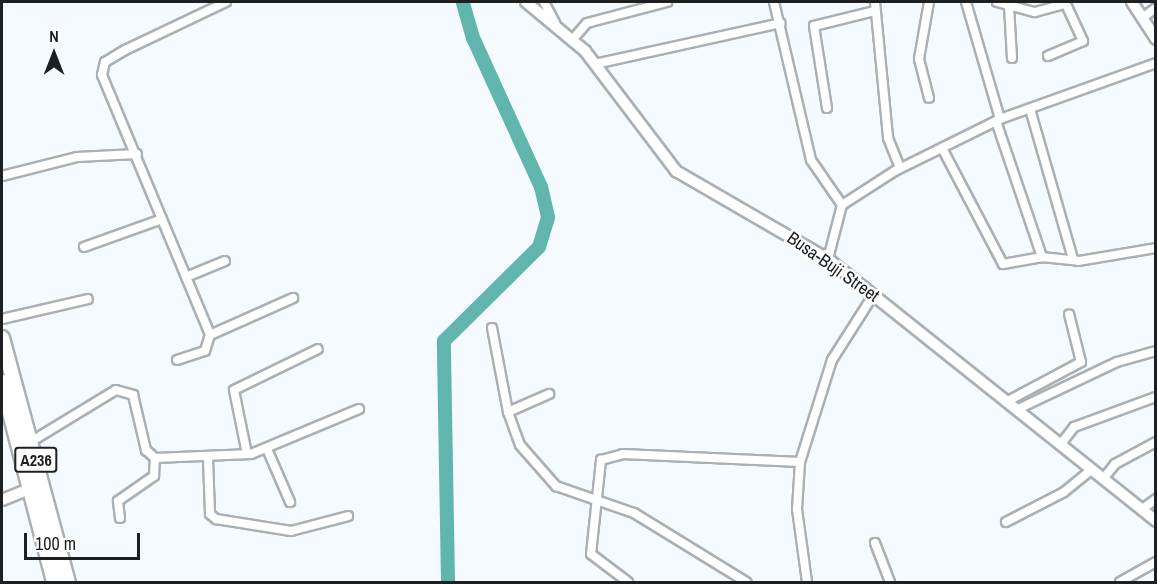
<!DOCTYPE html>
<style>
body{margin:0}
#map{position:relative;width:1157px;height:584px;overflow:hidden;background:#f4faff;font-family:"Archivo Narrow",sans-serif}
div>[style]{position:absolute}
[style*='--x']{left:calc(var(--x)*1px);top:calc(var(--y)*1px);width:calc(var(--w)*1px);rotate:calc(var(--a)*1deg)}
.river>*{height:14px;margin:-7px;padding:0 7px;transform-origin:7px;border-radius:7px;background:#60b6ad}
.roads{filter:drop-shadow(2px 0 #aab0b4) drop-shadow(-2px 0 #aab0b4) drop-shadow(0 2px #aab0b4) drop-shadow(0 -2px #aab0b4)}
.minor>*{height:8px;margin:-4px;padding:0 4px;transform-origin:4px;border-radius:4px;background:#fff}
.tertiary>*{height:10px;margin:-5px;padding:0 5px;transform-origin:5px;border-radius:5px;background:#fff}
.trunk>*{height:14px;margin:-7px;padding:0 7px;transform-origin:7px;border-radius:7px;background:#fff}
span{translate:-50% -50%;white-space:nowrap;text-align:center;line-height:1.15;-webkit-text-stroke:5px #fff;paint-order:stroke}
.shield-label span{padding:2px 4px;background:#fff;border:2px solid;border-radius:4px;-webkit-text-stroke-width:0}
.shield-label{font-size:16px;color:#1d1f21;font-weight:700}
.street-label{font-size:18px;color:#1d1f21}
.frame{position:absolute;inset:0;border:3px solid #1d1f21;pointer-events:none}
.north{position:absolute;left:24px;top:24px;width:60px;height:60px;-webkit-text-stroke:4px #fff;paint-order:stroke;rotate:0deg;font-size:16px;font-weight:700;line-height:24px;text-align:center;color:#1d1f21}
.north::after{content:'';display:block;margin:auto;width:21px;height:27px;background:#1d1f21;clip-path:polygon(50% 0,100% 100%,50% 72%,0 100%)}
.scale{position:absolute;left:24px;top:533px;width:116px;height:27px;box-sizing:border-box;border:3px solid #1d1f21;border-top:0;padding-left:8px;font-size:18px;line-height:21px;white-space:nowrap;color:#1d1f21;-webkit-text-stroke:4px #fff;paint-order:stroke}
</style>
<div id="map">
<div class="river">
<div style="--x:448;--y:582;--w:241;--a:-91"></div>
<div style="--x:444;--y:341;--w:134;--a:-44.7"></div>
<div style="--x:539;--y:247;--w:31;--a:-73"></div>
<div style="--x:548;--y:217;--w:31;--a:-103"></div>
<div style="--x:541;--y:187;--w:164;--a:-114.5"></div>
<div style="--x:473;--y:38;--w:37;--a:-106"></div>
</div>
<div class="roads">
<div class="minor">
<div style="--x:226;--y:2;--w:112;--a:154.6"></div>
<div style="--x:125;--y:50;--w:23;--a:149"></div>
<div style="--x:105;--y:62;--w:13;--a:103"></div>
<div style="--x:102;--y:75;--w:282;--a:67.4"></div>
<div style="--x:210;--y:335;--w:91;--a:-24"></div>
<div style="--x:544;--y:2;--w:24;--a:62"></div>
<div style="--x:774;--y:2;--w:162;--a:76.8"></div>
<div style="--x:811;--y:160;--w:55;--a:55.4"></div>
<div style="--x:875;--y:2;--w:137;--a:84.5"></div>
<div style="--x:888;--y:138;--w:32;--a:68"></div>
<div style="--x:929;--y:2;--w:58;--a:100"></div>
<div style="--x:919;--y:59;--w:40;--a:75.6"></div>
<div style="--x:966;--y:2;--w:122;--a:73.8"></div>
<div style="--x:997;--y:2;--w:39;--a:15"></div>
<div style="--x:1035;--y:12;--w:31;--a:-15"></div>
<div style="--x:1009;--y:6;--w:52;--a:86.7"></div>
<div style="--x:1142;--y:18;--w:17;--a:-36"></div>
<div style="--x:573;--y:39;--w:21;--a:-49"></div>
<div style="--x:587;--y:23;--w:83;--a:-14.7"></div>
<div style="--x:1048;--y:56;--w:38;--a:-23"></div>
<div style="--x:1083;--y:41;--w:43;--a:-114.8"></div>
<div style="--x:595;--y:64;--w:190;--a:-12.4"></div>
<div style="--x:827;--y:108;--w:83;--a:-99"></div>
<div style="--x:814;--y:26;--w:63;--a:-13.8"></div>
<div style="--x:1030;--y:109;--w:156;--a:74"></div>
<div style="--x:996;--y:121;--w:144;--a:71.3"></div>
<div style="--x:942;--y:148;--w:131;--a:62.3"></div>
<div style="--x:1003;--y:264;--w:40;--a:-10"></div>
<div style="--x:1042;--y:257;--w:37;--a:6"></div>
<div style="--x:1079;--y:261;--w:78;--a:-9.6"></div>
<div style="--x:2;--y:176;--w:77;--a:-14.2"></div>
<div style="--x:77;--y:157;--w:60;--a:-2.9"></div>
<div style="--x:84;--y:247;--w:83;--a:-19.7"></div>
<div style="--x:828;--y:259;--w:56;--a:-75.5"></div>
<div style="--x:842;--y:205;--w:63;--a:-32.7"></div>
<div style="--x:895;--y:171;--w:117;--a:-26.3"></div>
<div style="--x:1000;--y:119;--w:166;--a:-19.7"></div>
<div style="--x:186;--y:277;--w:42;--a:-22.3"></div>
<div style="--x:2;--y:319;--w:88;--a:-13.1"></div>
<div style="--x:492;--y:328;--w:86;--a:79.2"></div>
<div style="--x:508;--y:412;--w:35;--a:70"></div>
<div style="--x:520;--y:445;--w:55;--a:48.7"></div>
<div style="--x:556;--y:486;--w:83;--a:19.1"></div>
<div style="--x:634;--y:513;--w:132;--a:31.6"></div>
<div style="--x:177;--y:360;--w:29;--a:-18"></div>
<div style="--x:205;--y:351;--w:17;--a:-73"></div>
<div style="--x:1006;--y:402;--w:85;--a:-28.1"></div>
<div style="--x:1081;--y:362;--w:49;--a:-104"></div>
<div style="--x:1016;--y:410;--w:112;--a:-25.4"></div>
<div style="--x:1117;--y:362;--w:41;--a:-15.8"></div>
<div style="--x:508;--y:412;--w:45;--a:-23.7"></div>
<div style="--x:32;--y:441;--w:98;--a:-31.3"></div>
<div style="--x:116;--y:390;--w:18;--a:16"></div>
<div style="--x:133;--y:395;--w:57;--a:76.7"></div>
<div style="--x:146;--y:450;--w:12;--a:42"></div>
<div style="--x:155;--y:458;--w:96;--a:-2.4"></div>
<div style="--x:251;--y:454;--w:117;--a:-22.6"></div>
<div style="--x:1060;--y:445;--w:23;--a:-52"></div>
<div style="--x:1074;--y:427;--w:87;--a:-20.1"></div>
<div style="--x:267;--y:449;--w:58;--a:66.5"></div>
<div style="--x:247;--y:454;--w:65;--a:-101.5"></div>
<div style="--x:234;--y:390;--w:93;--a:-26"></div>
<div style="--x:208;--y:459;--w:55;--a:87.9"></div>
<div style="--x:210;--y:514;--w:8;--a:40"></div>
<div style="--x:216;--y:519;--w:76;--a:9.1"></div>
<div style="--x:291;--y:531;--w:59;--a:-14.7"></div>
<div style="--x:1103;--y:479;--w:19;--a:-51"></div>
<div style="--x:1115;--y:464;--w:47;--a:-28.2"></div>
<div style="--x:1141;--y:510;--w:19;--a:-36"></div>
<div style="--x:120;--y:518;--w:17;--a:-97"></div>
<div style="--x:118;--y:501;--w:44;--a:-34.8"></div>
<div style="--x:154;--y:476;--w:18;--a:-87"></div>
<div style="--x:1006;--y:522;--w:65;--a:-27.3"></div>
<div style="--x:1064;--y:492;--w:35;--a:-39"></div>
<div style="--x:875;--y:543;--w:42;--a:69"></div>
<div style="--x:628;--y:582;--w:46;--a:-142.9"></div>
<div style="--x:591;--y:554;--w:95;--a:-83.9"></div>
<div style="--x:601;--y:460;--w:23;--a:-15"></div>
<div style="--x:623;--y:454;--w:177;--a:2.6"></div>
<div style="--x:807;--y:582;--w:74;--a:-97.8"></div>
<div style="--x:797;--y:509;--w:47;--a:-86.3"></div>
<div style="--x:800;--y:462;--w:107;--a:-72.6"></div>
<div style="--x:832;--y:360;--w:78;--a:-57.5"></div>
<div style="--x:1120;--y:582;--w:41;--a:-29.1"></div>
</div>
<div class="tertiary">
<div style="--x:526;--y:2;--w:77;--a:39.7"></div>
<div style="--x:585;--y:51;--w:151;--a:52.8"></div>
<div style="--x:676;--y:171;--w:176;--a:30.1"></div>
<div style="--x:828;--y:259;--w:420;--a:38.6"></div>
<div style="--x:1132;--y:2;--w:44;--a:57"></div>
<div style="--x:2;--y:500;--w:31;--a:-22"></div>
</div>
<div class="trunk">
<div style="--x:2;--y:338;--w:253;--a:74.9"></div>
<div style="--x:2;--y:382;--w:207;--a:75.4"></div>
</div>
</div>
<div class="shield-label">
<span style="left:36px;top:460px">A236</span>
</div>
<div class="street-label">
<span style="left:833px;top:267px;rotate:35deg">Busa-Buji Street</span>
</div>
<div class="frame"></div>
<div class="north">N</div>
<div class="scale">100 m</div>
</div>
